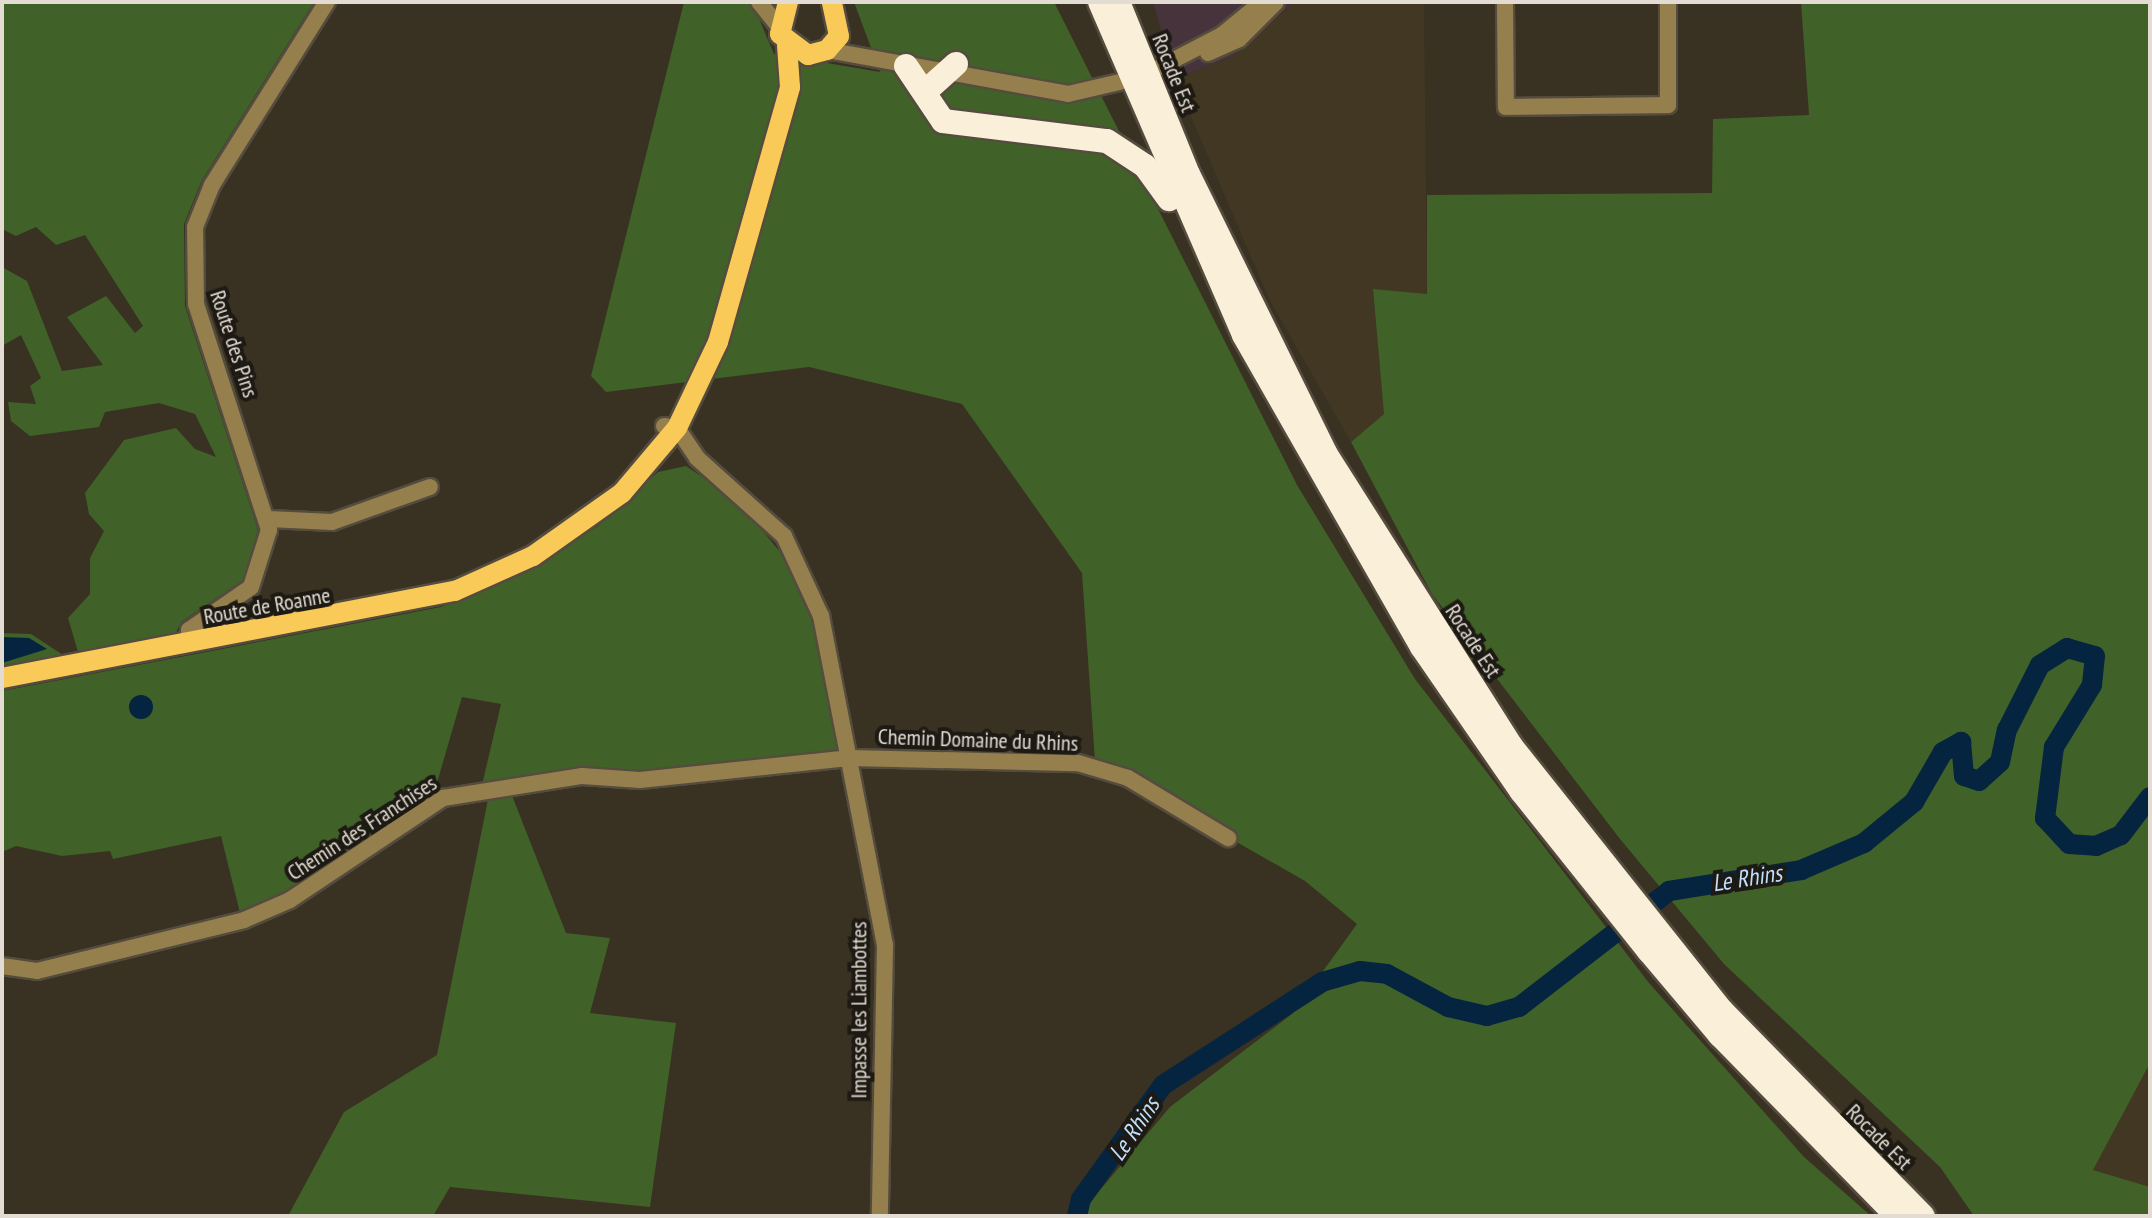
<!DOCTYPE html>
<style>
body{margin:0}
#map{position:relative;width:2152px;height:1218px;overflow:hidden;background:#393122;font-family:"PT Sans Narrow",sans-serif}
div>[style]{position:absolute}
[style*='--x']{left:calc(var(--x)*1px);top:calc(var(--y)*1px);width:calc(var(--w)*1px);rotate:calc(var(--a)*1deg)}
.commercial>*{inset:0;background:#46333b}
.built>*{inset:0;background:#423722}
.green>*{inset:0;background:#406128}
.water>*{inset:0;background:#052440}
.round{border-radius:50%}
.river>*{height:20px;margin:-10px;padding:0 10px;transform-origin:10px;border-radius:10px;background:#052440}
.roads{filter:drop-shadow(2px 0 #544c3e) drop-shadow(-2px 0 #544c3e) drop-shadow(0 2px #544c3e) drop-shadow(0 -2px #544c3e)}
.minor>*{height:16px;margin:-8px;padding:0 8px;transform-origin:8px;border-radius:8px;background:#957f4c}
.major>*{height:20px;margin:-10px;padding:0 10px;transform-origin:10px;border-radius:10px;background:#f9ca58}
.highway>*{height:24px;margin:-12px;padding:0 12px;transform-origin:12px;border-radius:12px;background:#faefd8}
span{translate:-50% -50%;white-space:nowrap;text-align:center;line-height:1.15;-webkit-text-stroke:8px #1d1913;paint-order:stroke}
.street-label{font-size:22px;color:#e2dcd3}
.water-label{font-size:24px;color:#c0defd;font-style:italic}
.frame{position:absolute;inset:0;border:4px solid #e2dcd3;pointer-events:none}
</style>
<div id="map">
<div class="commercial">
<div style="clip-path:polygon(1153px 2px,1294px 2px,1232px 57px,1175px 79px)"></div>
</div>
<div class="built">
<div style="clip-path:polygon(1294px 2px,1424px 2px,1427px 294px,1373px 290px,1384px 414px,1351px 442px,1269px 299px,1175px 79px,1232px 57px)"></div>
<div style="clip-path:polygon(2150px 1063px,2150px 1187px,2093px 1170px)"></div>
</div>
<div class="green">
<div style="clip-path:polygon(2px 2px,314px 2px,202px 180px,184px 224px,185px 306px,258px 530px,243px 580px,181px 622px,175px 635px,78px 652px,68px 618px,90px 594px,90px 558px,104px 531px,89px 514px,85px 493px,124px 440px,176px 428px,195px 449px,216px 457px,195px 414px,159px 403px,105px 412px,99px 427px,30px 436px,11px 421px,8px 402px,36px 404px,30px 386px,41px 378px,21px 335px,2px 346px,2px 267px,27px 281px,62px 371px,103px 365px,67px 317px,106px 296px,135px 333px,143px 326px,85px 235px,56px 245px,36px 227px,16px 236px,2px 229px)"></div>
<div style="clip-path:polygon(684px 2px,752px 2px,774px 54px,880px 72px,854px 2px,1054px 2px,1297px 485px,1415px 679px,1649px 983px,1804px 1157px,1871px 1216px,1078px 1216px,1170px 1107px,1292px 1014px,1357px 924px,1305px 881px,1095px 761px,1082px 573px,962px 404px,809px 367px,606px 392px,591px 376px)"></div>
<div style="clip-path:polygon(1801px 2px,2150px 2px,2150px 1063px,2093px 1170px,2150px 1187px,2150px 1216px,1974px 1216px,1940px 1167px,1724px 964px,1620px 839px,1432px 594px,1351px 442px,1384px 414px,1373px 289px,1427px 294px,1427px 195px,1712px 193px,1713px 119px,1809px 115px)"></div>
<div style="clip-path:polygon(686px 466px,738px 501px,790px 564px,817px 621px,843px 755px,482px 785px,501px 704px,462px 697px,434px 793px,316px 878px,241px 917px,221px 836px,113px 859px,110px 851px,62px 856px,16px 846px,2px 852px,2px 691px,441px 607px,523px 573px,598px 526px,658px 472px)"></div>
<div style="clip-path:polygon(2px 633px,31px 634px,63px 655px,2px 666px)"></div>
<div style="clip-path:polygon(511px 793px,566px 933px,610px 938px,590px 1013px,676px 1023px,650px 1207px,450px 1187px,433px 1216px,288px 1216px,344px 1112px,437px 1055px,488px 799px)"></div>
</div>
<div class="water">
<div style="clip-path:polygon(2px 637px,29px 638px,47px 649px,2px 663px)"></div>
<div class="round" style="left:129px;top:695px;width:24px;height:24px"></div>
</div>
<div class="river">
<div style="--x:1077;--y:1216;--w:17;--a:-77"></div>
<div style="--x:1081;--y:1199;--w:140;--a:-54.3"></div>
<div style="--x:1163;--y:1085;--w:189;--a:-32.9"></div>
<div style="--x:1322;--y:982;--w:40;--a:-16"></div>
<div style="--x:1360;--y:971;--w:27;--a:6"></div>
<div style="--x:1387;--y:974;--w:69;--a:28.4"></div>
<div style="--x:1448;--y:1007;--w:40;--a:13"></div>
<div style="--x:1487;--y:1016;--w:33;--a:-16"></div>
<div style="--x:1519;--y:1007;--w:190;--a:-37.7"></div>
<div style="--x:1669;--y:891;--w:134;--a:-9"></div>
<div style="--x:1801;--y:870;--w:69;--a:-23.2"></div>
<div style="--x:1864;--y:843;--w:65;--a:-39.4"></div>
<div style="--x:1914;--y:802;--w:58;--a:-59.9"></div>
<div style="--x:1943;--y:752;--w:21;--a:-29"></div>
<div style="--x:1961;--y:742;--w:34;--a:85"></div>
<div style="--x:1964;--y:776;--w:16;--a:18"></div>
<div style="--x:1979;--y:781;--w:28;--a:-42"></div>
<div style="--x:2000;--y:762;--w:33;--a:-78"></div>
<div style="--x:2007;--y:730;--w:73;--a:-63.1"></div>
<div style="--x:2040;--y:665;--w:32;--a:-32"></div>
<div style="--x:2067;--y:648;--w:29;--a:16"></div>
<div style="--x:2095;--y:656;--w:29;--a:96"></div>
<div style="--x:2092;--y:685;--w:73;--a:121.5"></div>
<div style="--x:2054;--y:747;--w:72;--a:97.2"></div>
<div style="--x:2045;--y:818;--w:35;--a:47"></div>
<div style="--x:2069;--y:844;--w:27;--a:4"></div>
<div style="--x:2096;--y:846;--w:27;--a:-24"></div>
<div style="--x:2121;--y:835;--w:48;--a:-52.7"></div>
</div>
<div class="roads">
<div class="minor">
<div style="--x:759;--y:2;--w:32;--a:51"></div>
<div style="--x:1505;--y:2;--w:105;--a:89.5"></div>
<div style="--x:1506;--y:107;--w:162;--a:-0.7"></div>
<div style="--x:1668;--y:105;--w:103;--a:-90"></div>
<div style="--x:827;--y:50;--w:245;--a:10.3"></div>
<div style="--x:1068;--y:94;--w:53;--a:-13"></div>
<div style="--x:1208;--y:53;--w:34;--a:-24"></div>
<div style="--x:1239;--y:39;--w:52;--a:-45"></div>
<div style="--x:1160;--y:67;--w:70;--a:-27.3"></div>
<div style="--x:1222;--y:35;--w:52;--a:-39.5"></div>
<div style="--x:664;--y:426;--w:13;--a:9"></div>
<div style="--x:677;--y:428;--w:36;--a:56"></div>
<div style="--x:697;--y:458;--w:117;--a:41.9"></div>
<div style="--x:784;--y:536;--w:88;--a:65.2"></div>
<div style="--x:821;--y:616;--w:335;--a:79"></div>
<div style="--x:885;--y:945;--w:271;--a:91.1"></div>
<div style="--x:269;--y:519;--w:63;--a:2.7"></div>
<div style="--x:332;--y:522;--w:104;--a:-19.7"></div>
<div style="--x:188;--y:644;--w:14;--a:-86"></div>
<div style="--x:189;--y:630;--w:75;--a:-34.7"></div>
<div style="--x:251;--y:587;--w:60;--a:-72.5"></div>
<div style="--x:269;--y:530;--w:237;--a:-107.9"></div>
<div style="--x:196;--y:304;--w:77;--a:-90.7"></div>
<div style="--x:195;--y:227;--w:45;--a:-68"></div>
<div style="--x:212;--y:185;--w:216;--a:-57.9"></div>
<div style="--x:2;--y:966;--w:35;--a:8"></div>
<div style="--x:37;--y:971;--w:213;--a:-13.8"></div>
<div style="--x:244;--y:920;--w:50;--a:-23.5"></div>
<div style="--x:290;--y:900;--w:184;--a:-33.7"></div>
<div style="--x:443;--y:798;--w:141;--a:-9"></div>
<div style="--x:582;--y:776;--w:58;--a:3.9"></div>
<div style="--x:640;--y:780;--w:212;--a:-6"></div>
<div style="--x:851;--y:758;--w:227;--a:1.3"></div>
<div style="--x:1078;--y:763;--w:52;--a:16.7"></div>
<div style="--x:1128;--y:778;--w:117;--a:31"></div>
</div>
<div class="major">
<div style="--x:788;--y:2;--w:33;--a:104"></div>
<div style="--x:780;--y:34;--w:35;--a:37"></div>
<div style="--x:808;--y:55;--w:20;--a:-15"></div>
<div style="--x:827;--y:50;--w:18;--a:-49"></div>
<div style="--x:839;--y:36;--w:35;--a:-102"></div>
<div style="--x:2;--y:678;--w:461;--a:-10.9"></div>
<div style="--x:455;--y:591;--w:85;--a:-24.2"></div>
<div style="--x:533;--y:556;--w:109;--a:-35.3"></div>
<div style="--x:622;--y:493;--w:85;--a:-49.8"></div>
<div style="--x:677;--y:428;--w:95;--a:-64.5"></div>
<div style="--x:718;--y:342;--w:265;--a:-74.2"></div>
<div style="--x:790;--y:87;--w:42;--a:-94.1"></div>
</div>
<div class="highway">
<div style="--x:1100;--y:2;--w:363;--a:66.6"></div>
<div style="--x:1244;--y:335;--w:359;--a:60.3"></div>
<div style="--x:1422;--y:647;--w:176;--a:55.4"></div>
<div style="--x:1522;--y:792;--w:203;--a:51.4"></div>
<div style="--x:1649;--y:951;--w:110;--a:49.8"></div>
<div style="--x:1720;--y:1035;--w:253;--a:45.6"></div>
<div style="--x:1118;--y:2;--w:186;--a:67.9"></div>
<div style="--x:1188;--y:174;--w:311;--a:63.8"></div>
<div style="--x:1325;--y:453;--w:347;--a:57.6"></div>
<div style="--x:1511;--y:746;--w:339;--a:51.5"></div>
<div style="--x:1722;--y:1011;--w:287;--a:45.6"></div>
<div style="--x:906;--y:66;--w:66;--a:56.1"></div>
<div style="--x:943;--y:121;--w:165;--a:7"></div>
<div style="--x:1107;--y:141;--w:45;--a:33.3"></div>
<div style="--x:1145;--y:166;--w:41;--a:54"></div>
<div style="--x:927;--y:90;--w:39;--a:-42"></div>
</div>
</div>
<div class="street-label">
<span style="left:1174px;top:73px;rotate:68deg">Rocade Est</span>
<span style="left:234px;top:344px;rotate:72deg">Route des Pins</span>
<span style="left:267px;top:606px;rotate:-10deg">Route de Roanne</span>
<span style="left:1473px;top:641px;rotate:57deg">Rocade Est</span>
<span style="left:978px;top:740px;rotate:2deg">Chemin Domaine du Rhins</span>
<span style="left:362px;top:828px;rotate:-33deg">Chemin des Franchises</span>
<span style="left:859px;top:1010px;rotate:-90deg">Impasse les Liambottes</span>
<span style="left:1879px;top:1137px;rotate:45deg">Rocade Est</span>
</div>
<div class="water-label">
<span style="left:1747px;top:878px;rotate:-9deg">Le Rhins</span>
<span style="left:1134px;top:1129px;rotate:-56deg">Le Rhins</span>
</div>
<div class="frame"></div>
</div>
